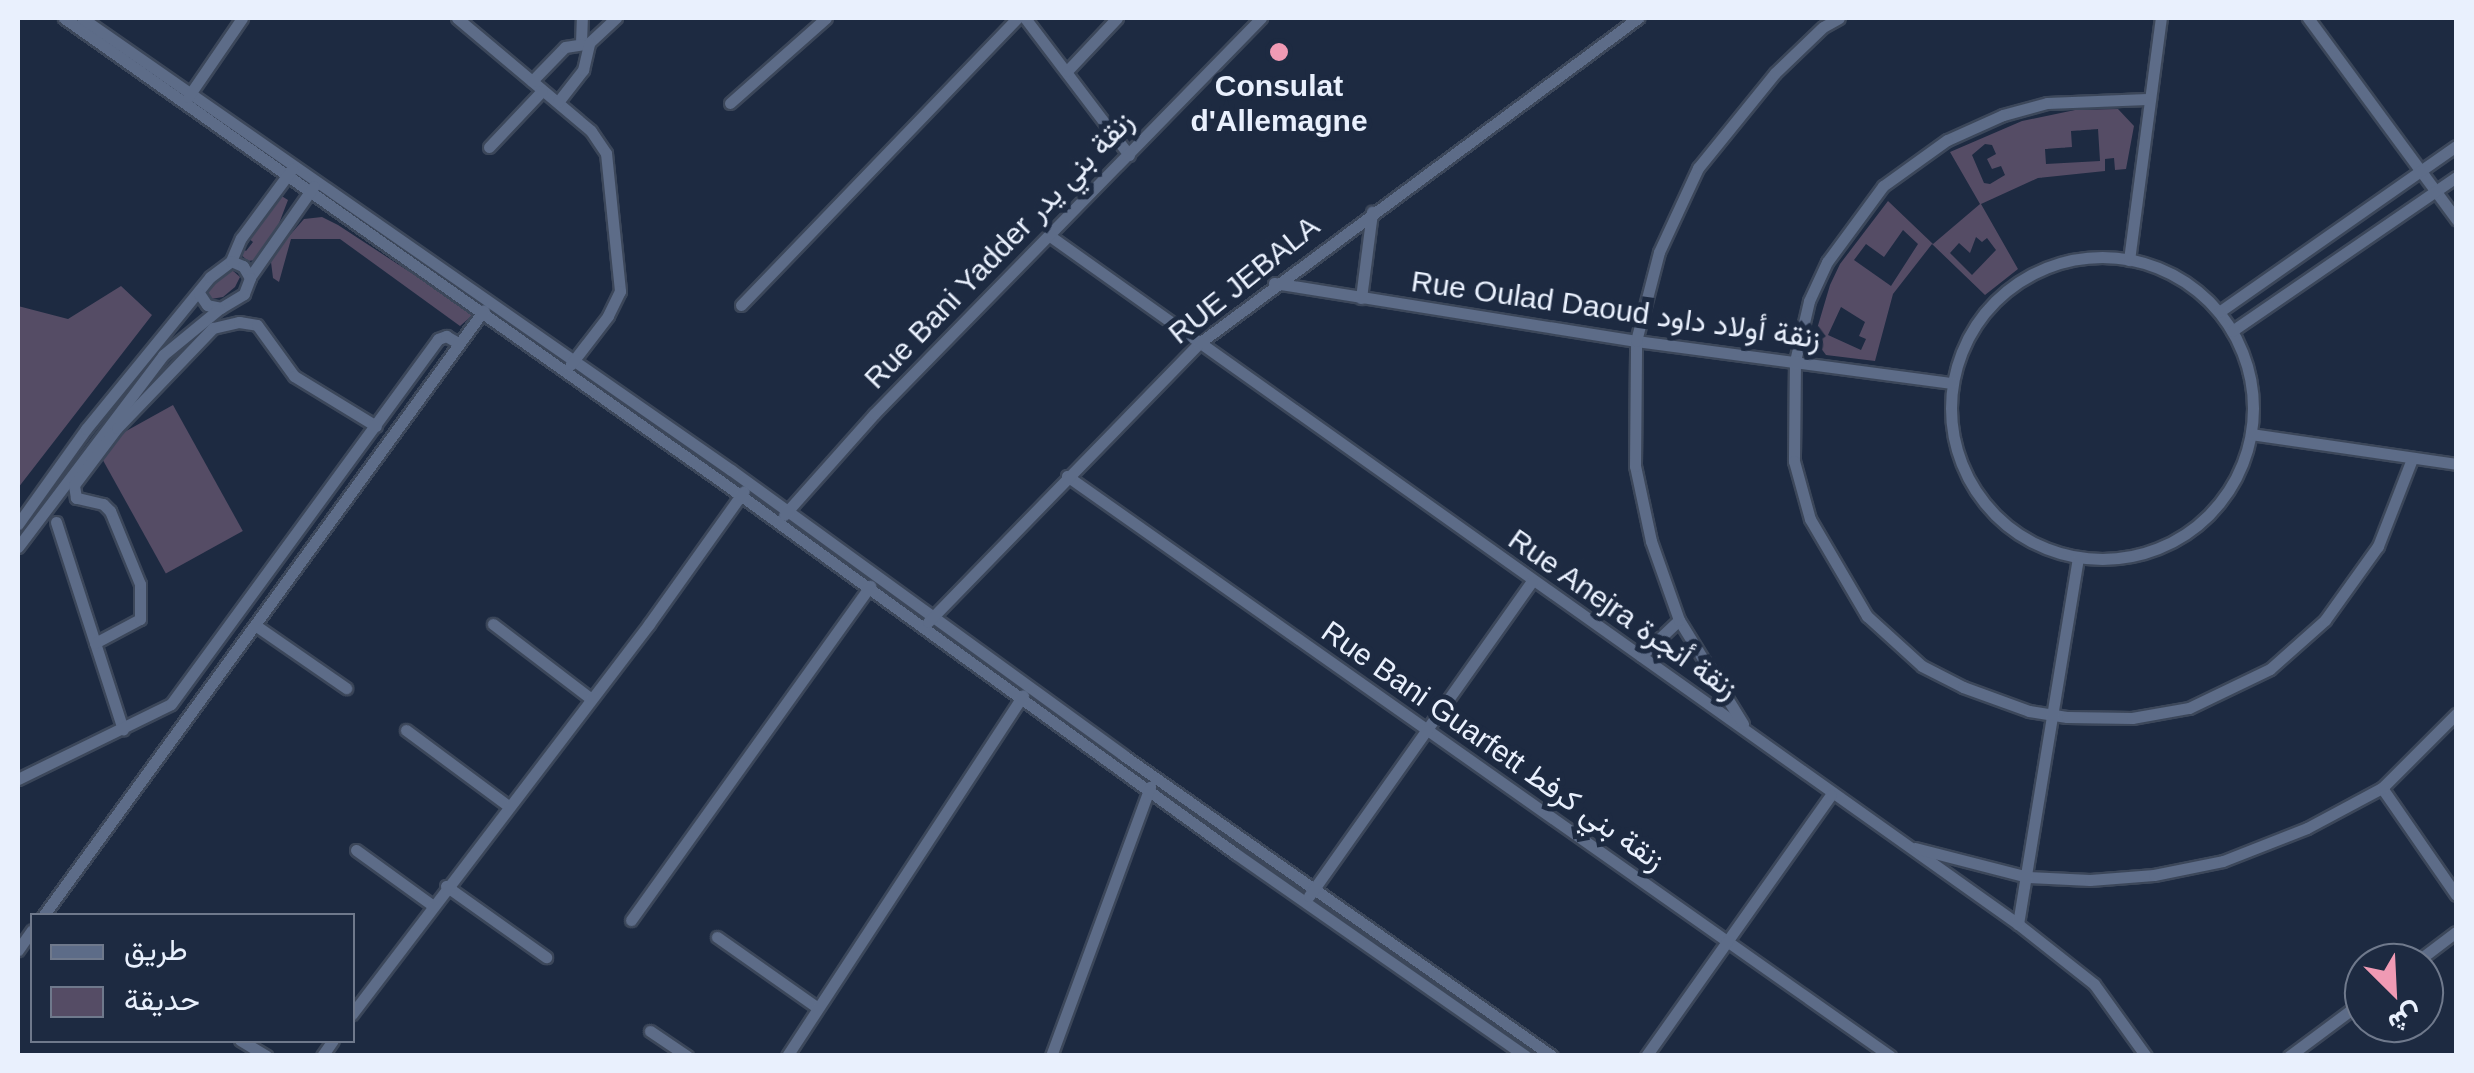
<!DOCTYPE html>
<meta charset="utf-8">
<style>
body{margin:0}
#map{position:relative;width:2474px;height:1073px;overflow:hidden;background:#1d2a41;font-family:Helvetica,Vazirmatn,sans-serif}
div>[style]{position:absolute}
[style*='--x']{left:calc(var(--x)*1px);top:calc(var(--y)*1px);width:calc(var(--w)*1px);rotate:calc(var(--a)*1deg)}
.green>*{inset:0;background:#554c65;transform-origin:0 0}
.roads{filter:drop-shadow(2px 0 #3c475a) drop-shadow(-2px 0 #3c475a) drop-shadow(0 2px #3c475a) drop-shadow(0 -2px #3c475a)}
.minor>*{height:11px;margin:-5.5px;padding:0 5.5px;transform-origin:5.5px;border-radius:5.5px;background:#5d6c88}
.minor>.ring{margin:-5.5px;padding:0;box-sizing:content-box;background:none;border:11px solid #5d6c88;border-radius:50%}
.dots>*{width:28px;height:28px;translate:-50% -50%;box-sizing:border-box;border:5px solid #1d2a41;border-radius:50%}
span{translate:-50% -50%;white-space:nowrap;text-align:center;line-height:1.15;-webkit-text-stroke:10px #1d2a41;paint-order:stroke}
.poi-label{font-size:30px;color:#e9f0fd;font-weight:700}
.street-label{font-size:30px;color:#e9f0fd}
.frame{position:absolute;inset:0;border:20px solid #e9f0fd;pointer-events:none}
.legend{position:absolute;left:30px;top:913px;width:325px;height:130px;box-sizing:border-box;background:#1d2a41;border:2px solid #6f798c;margin:0;padding:12px 18px;list-style:none;font-size:30px;color:#e9f0fd}
.legend li{display:flex;align-items:center;gap:20px;height:50px}
.legend b{width:50px;border:2px solid #6f798c}
.north{position:absolute;left:2344px;top:943px;width:100px;height:100px;box-sizing:border-box;background:#1d2a41;border:2px solid #6f798c;border-radius:50%;rotate:156deg;font-size:28px;font-weight:700;line-height:40px;text-align:center;color:#e9f0fd}
.north::after{content:'';display:block;margin:auto;width:35px;height:45px;background:#f09ab4;clip-path:polygon(50% 0,100% 100%,50% 72%,0 100%)}
</style>
<div id="map">
<div class="green">
<div style="clip-path:polygon(evenodd,2118px 109px,2134px 126px,2126px 169px,2115px 170px,2114px 158px,2105px 159px,2105px 171px,2038px 178px,1981px 204px,2018px 269px,1985px 295px,1932px 244px,1893px 294px,1875px 361px,1826px 355px,1814px 339px,1830px 285px,1840px 264px,1888px 201px,1933px 244px,1980px 204px,1950px 152px,2022px 121px,2075px 110px,2118px 109px,2098px 129px,2100px 161px,2046px 164px,2045px 149px,2072px 147px,2071px 131px,2098px 129px,2118px 109px,1985px 144px,1992px 145px,1996px 154px,1987px 159px,1992px 169px,2001px 166px,2005px 175px,1990px 184px,1984px 183px,1972px 155px,1985px 144px,2118px 109px,1903px 230px,1918px 244px,1891px 286px,1854px 260px,1866px 244px,1884px 257px,1903px 230px,2118px 109px,1976px 237px,1982px 242px,1987px 238px,1996px 250px,1972px 275px,1950px 253px,1959px 243px,1970px 253px,1976px 237px,2118px 109px,1841px 307px,1865px 322px,1859px 336px,1866px 339px,1861px 350px,1828px 335px,1841px 307px)"></div>
<div style="clip-path:polygon(280px 195px,288px 200px,275px 234px,256px 260px,248px 261px,239px 253px,241px 247px,246px 251px,253px 242px,248px 238px)"></div>
<div style="clip-path:polygon(322px 217px,338px 225px,474px 314px,460px 326px,340px 239px,291px 239px,279px 282px,273px 278px,271px 262px,282px 244px,304px 219px)"></div>
<div style="clip-path:polygon(232px 270px,240px 277px,235px 287px,223px 297px,211px 299px,207px 291px,215px 278px)"></div>
<div style="clip-path:polygon(121px 286px,152px 315px,18px 488px,18px 306px,68px 319px)"></div>
<div style="left:173px;top:405px;width:144px;height:88px;rotate:61deg"></div>
</div>
<div class="roads">
<div class="minor">
<div style="--x:64;--y:18;--w:805;--a:35.19"></div>
<div style="--x:722;--y:482;--w:634;--a:35.89"></div>
<div style="--x:1236;--y:854;--w:353;--a:34.9"></div>
<div style="--x:82;--y:18;--w:791;--a:34.86"></div>
<div style="--x:731;--y:470;--w:485;--a:36"></div>
<div style="--x:1123;--y:755;--w:524;--a:35.05"></div>
<div style="--x:457;--y:18;--w:175;--a:40.1"></div>
<div style="--x:591;--y:131;--w:27;--a:56"></div>
<div style="--x:606;--y:153;--w:139;--a:84.2"></div>
<div style="--x:620;--y:291;--w:28;--a:116"></div>
<div style="--x:608;--y:316;--w:61;--a:127.6"></div>
<div style="--x:1025;--y:18;--w:172;--a:52.8"></div>
<div style="--x:2308;--y:18;--w:250;--a:53.6"></div>
<div style="--x:581;--y:43;--w:25;--a:-88"></div>
<div style="--x:589;--y:43;--w:37;--a:-43"></div>
<div style="--x:1067;--y:71;--w:73;--a:-46.7"></div>
<div style="--x:532;--y:81;--w:47;--a:-45.9"></div>
<div style="--x:565;--y:47;--w:24;--a:-9"></div>
<div style="--x:188;--y:97;--w:96;--a:-55.6"></div>
<div style="--x:2147;--y:99;--w:100;--a:177.7"></div>
<div style="--x:2047;--y:103;--w:46;--a:164.7"></div>
<div style="--x:2003;--y:115;--w:61;--a:155.9"></div>
<div style="--x:1947;--y:140;--w:79;--a:144.3"></div>
<div style="--x:1883;--y:186;--w:94;--a:126.4"></div>
<div style="--x:1827;--y:262;--w:43;--a:114.8"></div>
<div style="--x:1809;--y:301;--w:62;--a:103.1"></div>
<div style="--x:1795;--y:361;--w:100;--a:90.6"></div>
<div style="--x:1794;--y:461;--w:60;--a:74.6"></div>
<div style="--x:1810;--y:519;--w:113;--a:59.6"></div>
<div style="--x:1867;--y:616;--w:74;--a:42.3"></div>
<div style="--x:1922;--y:666;--w:46;--a:27.1"></div>
<div style="--x:1963;--y:687;--w:70;--a:20"></div>
<div style="--x:2029;--y:711;--w:38;--a:9"></div>
<div style="--x:2067;--y:717;--w:65;--a:0.9"></div>
<div style="--x:2132;--y:718;--w:58;--a:-10"></div>
<div style="--x:2189;--y:708;--w:90;--a:-25.7"></div>
<div style="--x:2270;--y:669;--w:74;--a:-41.7"></div>
<div style="--x:2325;--y:620;--w:91;--a:-54.4"></div>
<div style="--x:2378;--y:546;--w:93;--a:-68.7"></div>
<div style="--x:558;--y:102;--w:41;--a:-52"></div>
<div style="--x:583;--y:70;--w:28;--a:-77"></div>
<div style="--x:730;--y:103;--w:128;--a:-41.5"></div>
<div style="--x:489;--y:147;--w:77;--a:-46.6"></div>
<div style="--x:1050;--y:236;--w:1188;--a:35.4"></div>
<div style="--x:2018;--y:924;--w:97;--a:38.3"></div>
<div style="--x:2094;--y:984;--w:89;--a:54.2"></div>
<div class="ring" style="left:1951px;top:257px;width:291px;height:291px"></div>
<div style="--x:2129;--y:260;--w:244;--a:-82.5"></div>
<div style="--x:231;--y:261;--w:25;--a:-67"></div>
<div style="--x:241;--y:238;--w:86;--a:-53.5"></div>
<div style="--x:250;--y:277;--w:111;--a:-54.9"></div>
<div style="--x:1274;--y:283;--w:367;--a:9.1"></div>
<div style="--x:1636;--y:341;--w:319;--a:7.6"></div>
<div style="--x:1361;--y:298;--w:87;--a:-82.7"></div>
<div style="--x:741;--y:305;--w:398;--a:-46.1"></div>
<div style="--x:2219;--y:312;--w:289;--a:-35"></div>
<div style="--x:2232;--y:331;--w:272;--a:-34.5"></div>
<div style="--x:2251;--y:434;--w:207;--a:8.3"></div>
<div style="--x:1067;--y:476;--w:1007;--a:35.17"></div>
<div style="--x:784;--y:515;--w:135;--a:-48.3"></div>
<div style="--x:874;--y:414;--w:554;--a:-45.66"></div>
<div style="--x:56;--y:522;--w:218;--a:72.1"></div>
<div style="--x:18;--y:524;--w:117;--a:-54.4"></div>
<div style="--x:86;--y:429;--w:196;--a:-50.8"></div>
<div style="--x:210;--y:277;--w:26;--a:-37"></div>
<div style="--x:231;--y:261;--w:13;--a:23"></div>
<div style="--x:243;--y:266;--w:14;--a:60"></div>
<div style="--x:250;--y:278;--w:17;--a:111"></div>
<div style="--x:244;--y:294;--w:27;--a:149"></div>
<div style="--x:221;--y:308;--w:14;--a:-168"></div>
<div style="--x:207;--y:305;--w:14;--a:-124"></div>
<div style="--x:18;--y:547;--w:241;--a:-52.9"></div>
<div style="--x:163;--y:355;--w:72;--a:-39.4"></div>
<div style="--x:928;--y:622;--w:388;--a:-45.8"></div>
<div style="--x:1198;--y:344;--w:548;--a:-36.54"></div>
<div style="--x:493;--y:624;--w:122;--a:37.3"></div>
<div style="--x:255;--y:625;--w:111;--a:34.7"></div>
<div style="--x:95;--y:643;--w:51;--a:-28.1"></div>
<div style="--x:140;--y:619;--w:35;--a:-90"></div>
<div style="--x:140;--y:584;--w:79;--a:-112.3"></div>
<div style="--x:110;--y:511;--w:10;--a:-135"></div>
<div style="--x:103;--y:504;--w:28;--a:-167"></div>
<div style="--x:76;--y:498;--w:13;--a:-99"></div>
<div style="--x:74;--y:485;--w:71;--a:-53"></div>
<div style="--x:117;--y:428;--w:139;--a:-46.2"></div>
<div style="--x:213;--y:328;--w:27;--a:-13"></div>
<div style="--x:239;--y:322;--w:18;--a:9"></div>
<div style="--x:257;--y:325;--w:63;--a:54"></div>
<div style="--x:294;--y:376;--w:96;--a:31.4"></div>
<div style="--x:1641;--y:656;--w:52;--a:-43.5"></div>
<div style="--x:1743;--y:724;--w:122;--a:-121.6"></div>
<div style="--x:1679;--y:620;--w:84;--a:-109.5"></div>
<div style="--x:1651;--y:541;--w:77;--a:-102"></div>
<div style="--x:1635;--y:466;--w:125;--a:-89.5"></div>
<div style="--x:1636;--y:341;--w:92;--a:-75.5"></div>
<div style="--x:1659;--y:252;--w:93;--a:-65.1"></div>
<div style="--x:1698;--y:168;--w:122;--a:-51"></div>
<div style="--x:1775;--y:73;--w:66;--a:-43.8"></div>
<div style="--x:1823;--y:27;--w:18;--a:-29"></div>
<div style="--x:406;--y:730;--w:126;--a:36.6"></div>
<div style="--x:18;--y:779;--w:170;--a:-26.1"></div>
<div style="--x:171;--y:704;--w:452;--a:-53.8"></div>
<div style="--x:438;--y:339;--w:9;--a:-21"></div>
<div style="--x:446;--y:336;--w:14;--a:30"></div>
<div style="--x:2382;--y:788;--w:130;--a:55.3"></div>
<div style="--x:1915;--y:848;--w:117;--a:14.4"></div>
<div style="--x:2028;--y:877;--w:62;--a:2.8"></div>
<div style="--x:2090;--y:880;--w:64;--a:-4.5"></div>
<div style="--x:2154;--y:875;--w:70;--a:-11.5"></div>
<div style="--x:2223;--y:861;--w:90;--a:-21.4"></div>
<div style="--x:2307;--y:828;--w:85;--a:-28.1"></div>
<div style="--x:2382;--y:788;--w:105;--a:-45"></div>
<div style="--x:356;--y:850;--w:94;--a:35.9"></div>
<div style="--x:446;--y:886;--w:123;--a:35.4"></div>
<div style="--x:1309;--y:896;--w:386;--a:-54.7"></div>
<div style="--x:43;--y:916;--w:749;--a:-53.96"></div>
<div style="--x:631;--y:920;--w:411;--a:-54.4"></div>
<div style="--x:2018;--y:924;--w:371;--a:-80.7"></div>
<div style="--x:717;--y:937;--w:123;--a:35.1"></div>
<div style="--x:18;--y:950;--w:24;--a:-55"></div>
<div style="--x:2415;--y:963;--w:51;--a:-37.1"></div>
<div style="--x:352;--y:1014;--w:490;--a:-52.7"></div>
<div style="--x:649;--y:624;--w:163;--a:-54.5"></div>
<div style="--x:650;--y:1031;--w:45;--a:34"></div>
<div style="--x:240;--y:1040;--w:31;--a:31"></div>
<div style="--x:322;--y:1056;--w:19;--a:-55"></div>
<div style="--x:787;--y:1056;--w:431;--a:-56.8"></div>
<div style="--x:1051;--y:1056;--w:287;--a:-69.8"></div>
<div style="--x:1646;--y:1056;--w:320;--a:-54.7"></div>
<div style="--x:2289;--y:1056;--w:94;--a:-36.7"></div>
</div>
</div>
<div class="dots">
<div style="left:1279px;top:52px;background:#f09ab4"></div>
</div>
<div class="poi-label">
<span style="left:1279px;top:103px">Consulat<br>d'Allemagne</span>
</div>
<div class="street-label">
<span style="left:999px;top:250px;rotate:-46deg">Rue Bani Yadder زنقة بني يدر</span>
<span style="left:1244px;top:280px;rotate:-39deg">RUE JEBALA</span>
<span style="left:1616px;top:310px;rotate:8deg">Rue Oulad Daoud زنقة أولاد داود</span>
<span style="left:1623px;top:614px;rotate:35deg">Rue Anejra زنقة أنجرة</span>
<span style="left:1493px;top:746px;rotate:35deg">Rue Bani Guarfett زنقة بني كرفط</span>
</div>
<div class="frame"></div>
<ul class="legend">
<li><b style="height:12px;background:#5d6c88"></b>طريق</li>
<li><b style="height:28px;background:#554c65"></b>حديقة</li>
</ul>
<div class="north">ش</div>
</div>
